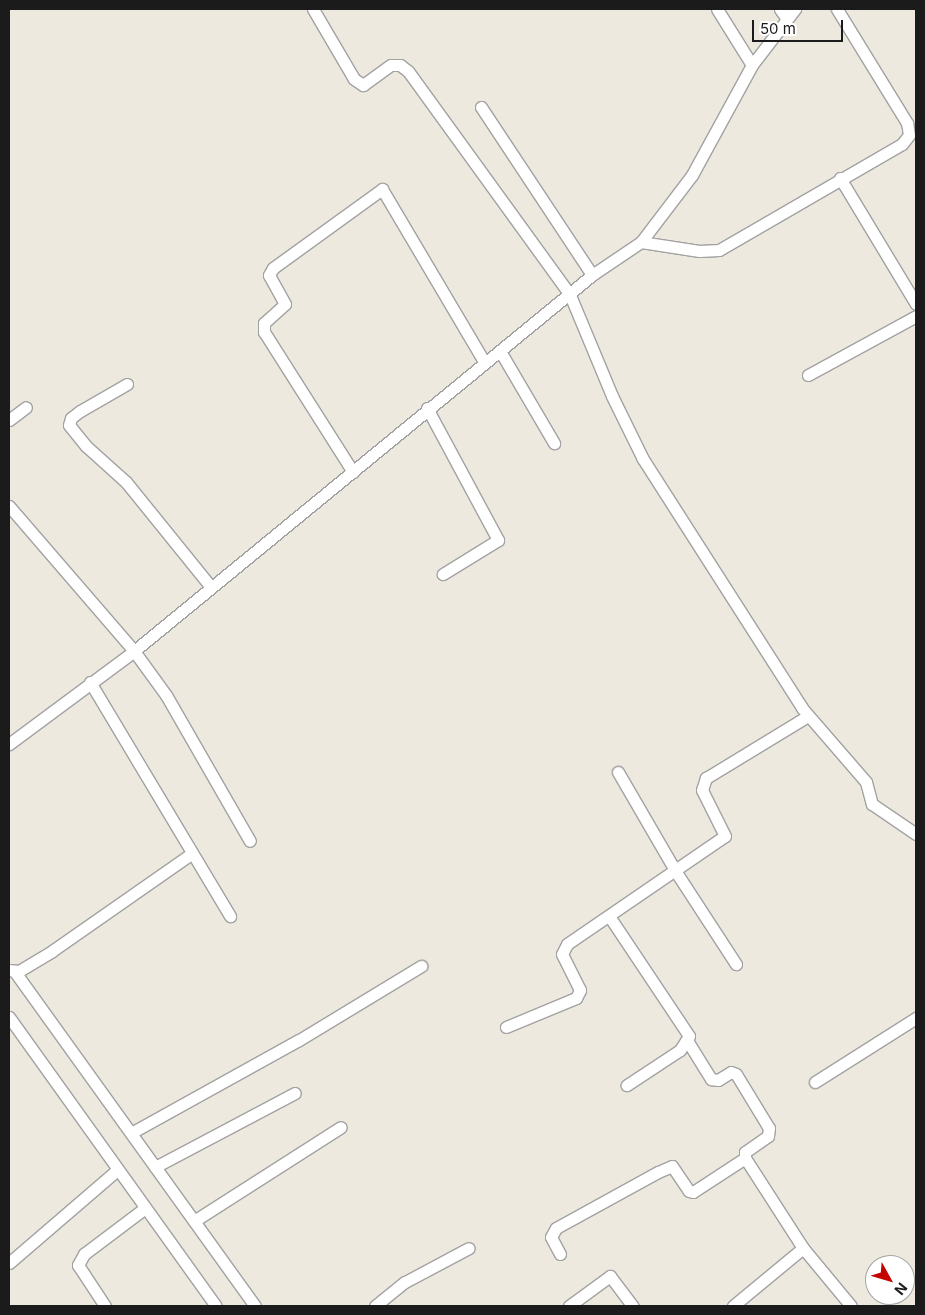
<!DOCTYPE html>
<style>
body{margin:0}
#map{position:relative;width:925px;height:1315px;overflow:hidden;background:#eee9de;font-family:Inter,sans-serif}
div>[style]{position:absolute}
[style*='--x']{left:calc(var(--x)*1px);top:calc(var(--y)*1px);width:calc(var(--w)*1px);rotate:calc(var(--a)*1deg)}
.roads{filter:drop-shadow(1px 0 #a2a2a2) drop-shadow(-1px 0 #a2a2a2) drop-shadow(0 1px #a2a2a2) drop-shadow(0 -1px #a2a2a2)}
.minor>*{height:11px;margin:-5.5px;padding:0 5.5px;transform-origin:5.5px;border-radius:5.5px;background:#fff}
span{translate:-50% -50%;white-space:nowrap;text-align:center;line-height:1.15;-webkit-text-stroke:4px #fff;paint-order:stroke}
.frame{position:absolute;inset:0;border:10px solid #1b1b1b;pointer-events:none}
.north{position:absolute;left:865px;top:1255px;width:50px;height:50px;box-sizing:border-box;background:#fff;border:1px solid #a4a4a4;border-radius:50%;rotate:129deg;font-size:14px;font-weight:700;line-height:20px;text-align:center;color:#1b1b1b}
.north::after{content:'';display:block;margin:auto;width:18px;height:22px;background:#c50300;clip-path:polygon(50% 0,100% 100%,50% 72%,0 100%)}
.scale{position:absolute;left:752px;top:20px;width:91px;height:22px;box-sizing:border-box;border:2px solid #1b1b1b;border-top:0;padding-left:6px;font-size:15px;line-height:18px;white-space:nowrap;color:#1b1b1b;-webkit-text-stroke:4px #fff;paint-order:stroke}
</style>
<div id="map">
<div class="roads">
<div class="minor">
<div style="--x:313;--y:9;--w:81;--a:59.6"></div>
<div style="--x:354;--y:79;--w:11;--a:34"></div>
<div style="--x:363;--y:85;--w:34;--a:-36"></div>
<div style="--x:391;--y:65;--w:9;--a:0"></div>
<div style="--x:400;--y:65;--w:10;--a:37"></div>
<div style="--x:408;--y:71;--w:276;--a:54.1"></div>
<div style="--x:570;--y:295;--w:109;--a:67.4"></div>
<div style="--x:612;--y:396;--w:70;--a:63.8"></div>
<div style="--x:643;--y:459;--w:295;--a:57.4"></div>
<div style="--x:802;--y:708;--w:98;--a:49.1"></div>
<div style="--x:866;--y:782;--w:23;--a:75"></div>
<div style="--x:872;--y:804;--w:53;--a:34.3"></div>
<div style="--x:717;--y:9;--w:66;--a:58"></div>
<div style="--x:780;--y:9;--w:12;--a:55"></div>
<div style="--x:481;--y:107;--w:201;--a:56.5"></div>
<div style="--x:840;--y:178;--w:147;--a:58.9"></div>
<div style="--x:641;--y:242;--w:59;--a:8.8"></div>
<div style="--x:699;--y:251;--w:20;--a:-3"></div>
<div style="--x:719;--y:250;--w:211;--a:-30.1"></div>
<div style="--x:902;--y:144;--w:11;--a:-52"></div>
<div style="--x:909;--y:135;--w:12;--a:-99"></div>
<div style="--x:907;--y:123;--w:134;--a:-121.6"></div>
<div style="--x:500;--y:351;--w:107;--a:59.6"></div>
<div style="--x:808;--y:375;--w:123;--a:-28.6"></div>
<div style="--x:127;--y:384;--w:54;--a:150.1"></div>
<div style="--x:80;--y:411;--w:11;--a:142"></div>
<div style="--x:71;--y:418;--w:7;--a:106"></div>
<div style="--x:69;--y:425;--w:27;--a:51"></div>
<div style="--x:86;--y:446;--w:54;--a:42"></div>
<div style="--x:126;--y:482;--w:135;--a:51"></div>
<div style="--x:427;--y:408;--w:150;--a:61.7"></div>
<div style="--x:498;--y:540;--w:65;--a:148.3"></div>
<div style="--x:9;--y:420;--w:21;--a:-37"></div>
<div style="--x:353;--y:472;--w:166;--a:-122.4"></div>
<div style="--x:264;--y:332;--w:9;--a:-90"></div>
<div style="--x:264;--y:323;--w:28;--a:-42"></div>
<div style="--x:285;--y:304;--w:33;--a:-119"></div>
<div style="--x:269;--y:275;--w:8;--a:-60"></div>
<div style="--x:273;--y:268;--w:135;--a:-35.9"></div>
<div style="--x:382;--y:189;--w:202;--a:59.4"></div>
<div style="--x:9;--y:506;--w:191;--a:49.2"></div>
<div style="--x:134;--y:651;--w:54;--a:54"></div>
<div style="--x:166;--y:695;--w:168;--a:60.1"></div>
<div style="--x:90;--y:682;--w:273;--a:59.1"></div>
<div style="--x:9;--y:744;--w:156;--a:-36.6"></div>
<div style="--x:134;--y:651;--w:593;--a:-39.38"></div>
<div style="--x:592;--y:275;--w:59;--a:-34"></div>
<div style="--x:641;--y:242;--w:84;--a:-52.7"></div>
<div style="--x:692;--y:175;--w:125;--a:-61.4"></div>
<div style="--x:752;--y:65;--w:71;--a:-52.5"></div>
<div style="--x:618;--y:772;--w:116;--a:59.9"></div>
<div style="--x:676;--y:872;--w:110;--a:56.9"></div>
<div style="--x:609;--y:916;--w:144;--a:56.3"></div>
<div style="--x:689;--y:1036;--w:17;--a:123"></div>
<div style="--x:680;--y:1050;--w:64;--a:146.6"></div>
<div style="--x:9;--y:970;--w:10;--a:6"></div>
<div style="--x:19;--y:971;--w:39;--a:-31"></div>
<div style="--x:52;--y:951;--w:169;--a:-34.9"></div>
<div style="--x:15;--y:972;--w:411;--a:54.3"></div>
<div style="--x:9;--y:1017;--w:355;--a:54.4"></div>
<div style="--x:506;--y:1027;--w:76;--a:-22.5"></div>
<div style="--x:576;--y:998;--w:9;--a:-63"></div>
<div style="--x:580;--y:990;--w:40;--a:-116.6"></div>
<div style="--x:562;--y:954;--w:11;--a:-63"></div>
<div style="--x:567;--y:944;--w:191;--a:-34.4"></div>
<div style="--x:725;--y:836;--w:51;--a:-116.6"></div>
<div style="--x:702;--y:790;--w:13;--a:-72"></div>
<div style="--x:706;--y:778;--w:119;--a:-31.3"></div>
<div style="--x:688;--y:1042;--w:44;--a:58.1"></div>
<div style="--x:711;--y:1079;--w:7;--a:8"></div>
<div style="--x:718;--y:1080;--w:15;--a:-32"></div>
<div style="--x:731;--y:1072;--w:5;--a:22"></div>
<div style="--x:736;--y:1074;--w:63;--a:58.6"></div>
<div style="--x:769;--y:1128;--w:8;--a:97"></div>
<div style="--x:768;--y:1136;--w:28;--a:145"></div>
<div style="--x:745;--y:1152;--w:6;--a:90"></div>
<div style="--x:745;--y:1158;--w:107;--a:57.2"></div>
<div style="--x:803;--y:1248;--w:91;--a:140.4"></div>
<div style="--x:815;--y:1082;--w:120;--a:-32.4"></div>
<div style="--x:131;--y:1133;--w:192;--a:-29"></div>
<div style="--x:299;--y:1040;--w:143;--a:-31.2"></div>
<div style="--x:155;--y:1167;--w:158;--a:-27.9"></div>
<div style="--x:194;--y:1221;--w:174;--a:-32.6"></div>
<div style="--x:803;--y:1248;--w:75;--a:50.4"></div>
<div style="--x:560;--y:1254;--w:19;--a:-118"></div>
<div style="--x:551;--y:1237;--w:10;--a:-61"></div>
<div style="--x:556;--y:1228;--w:116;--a:-28.8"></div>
<div style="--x:658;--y:1172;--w:15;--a:-23"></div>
<div style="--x:672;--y:1166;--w:30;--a:56"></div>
<div style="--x:689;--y:1191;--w:4;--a:14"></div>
<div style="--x:693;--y:1192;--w:62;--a:-33.2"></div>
<div style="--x:9;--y:1263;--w:143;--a:-40.7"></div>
<div style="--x:105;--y:1306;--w:49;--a:-123.4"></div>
<div style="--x:78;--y:1265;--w:13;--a:-61"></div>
<div style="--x:84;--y:1254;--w:76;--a:-37"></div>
<div style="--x:375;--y:1306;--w:38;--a:-39"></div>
<div style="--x:405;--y:1282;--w:72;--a:-28"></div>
<div style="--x:569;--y:1306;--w:51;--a:-36.2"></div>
<div style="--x:610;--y:1276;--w:38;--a:53"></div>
</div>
</div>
<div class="frame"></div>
<div class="north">N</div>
<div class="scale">50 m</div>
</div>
